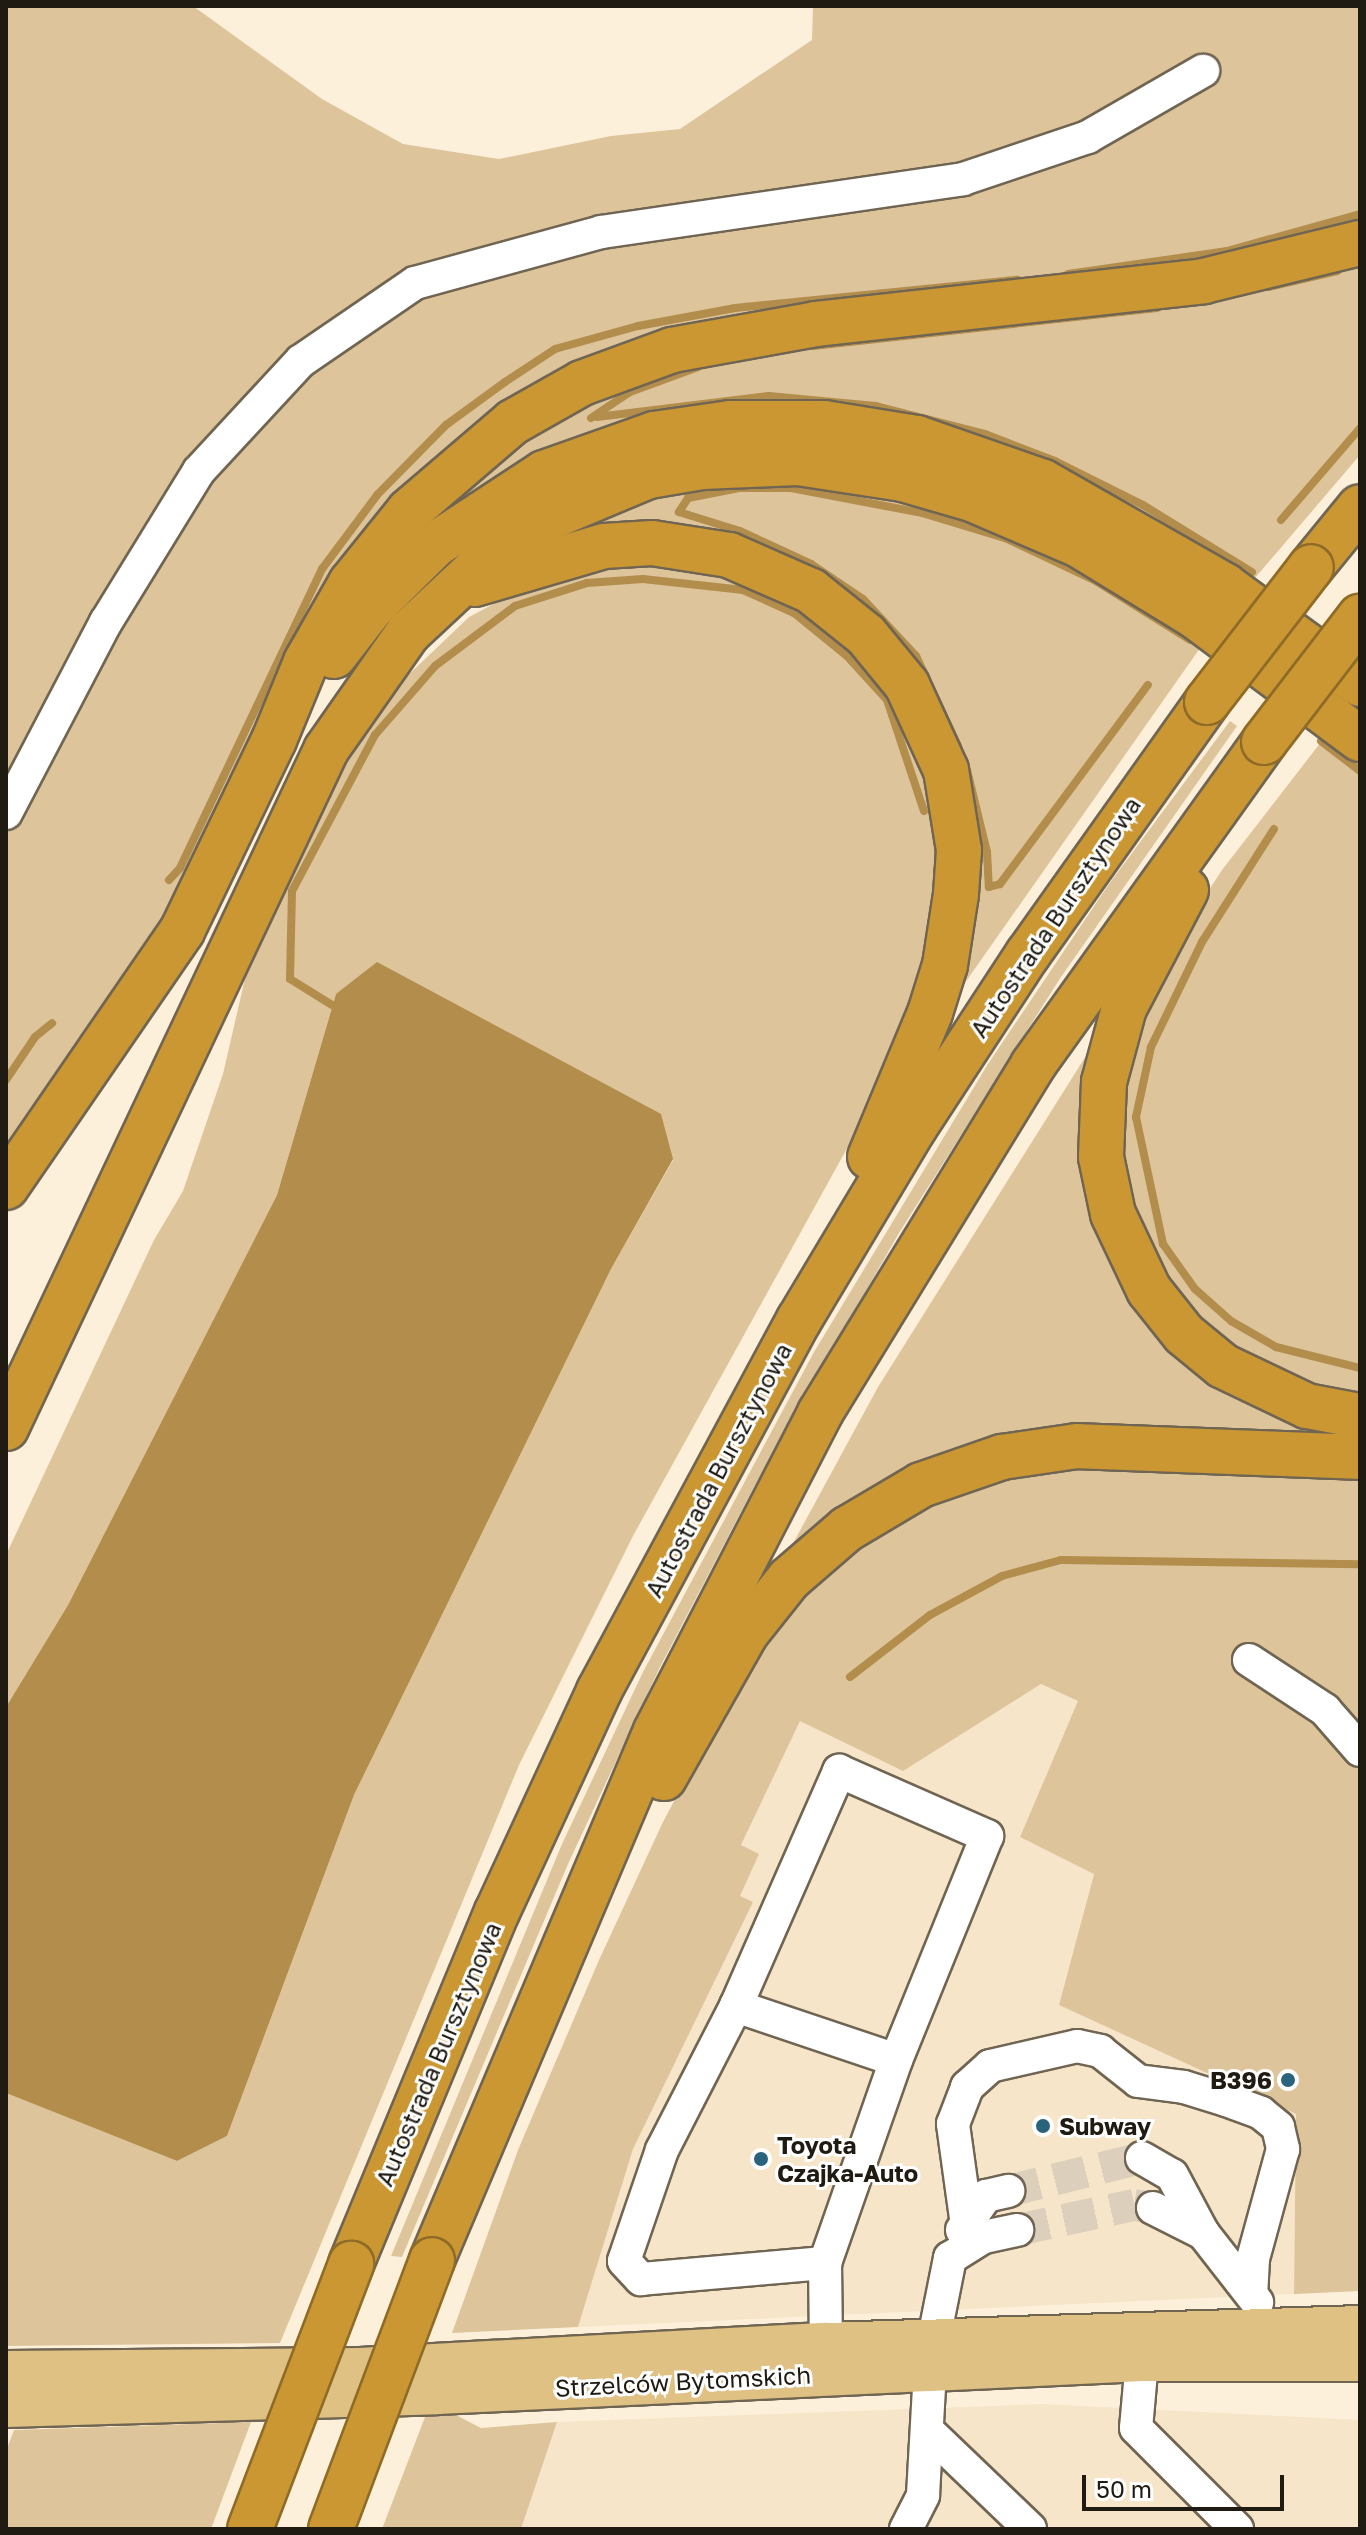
<!DOCTYPE html>
<meta charset="utf-8">
<style>
body{margin:0}
#map{position:relative;width:1366px;height:2535px;overflow:hidden;background:#fdf0da;font-family:"Golos Text",sans-serif}
div>[style]{position:absolute}
[style*='--x']{left:calc(var(--x)*1px);top:calc(var(--y)*1px);width:calc(var(--w)*1px);rotate:calc(var(--a)*1deg)}
.built>*{inset:0;background:#f6e5c8}
.green>*{inset:0;background:#ddc49b}
.water>*{inset:0;background:#b28d4c}
.stream>*{height:8px;margin:-4px;padding:0 4px;transform-origin:4px;border-radius:4px;background:#b28d4c}
.minor-tunnel>*{height:32px;margin-top:-16px;transform-origin:0;background:repeating-linear-gradient(90deg,#dcd0bc 0 32px,transparent 0 48px)}
.roads{filter:drop-shadow(2px 0 #706552) drop-shadow(-2px 0 #706552) drop-shadow(0 2px #706552) drop-shadow(0 -2px #706552)}
.minor>*{height:32px;margin:-16px;padding:0 16px;transform-origin:16px;border-radius:16px;background:#fff}
.major>*{height:40px;margin:-20px;padding:0 20px;transform-origin:20px;border-radius:20px;background:#dfc184}
.highway>*{height:44px;margin:-22px;padding:0 22px;transform-origin:22px;border-radius:22px;background:#ca9732}
.bridges{filter:drop-shadow(2px 0 #8e6b27) drop-shadow(-2px 0 #8e6b27) drop-shadow(0 2px #8e6b27) drop-shadow(0 -2px #8e6b27)}
.highway-bridge>*{height:44px;margin:-22px;padding:0 22px;transform-origin:22px;border-radius:22px;background:#ca9732}
.dots>*{width:22px;height:22px;translate:-50% -50%;box-sizing:border-box;border:4px solid #fff;border-radius:50%}
span{translate:-50% -50%;white-space:nowrap;text-align:center;line-height:1.15;-webkit-text-stroke:6px #fff;paint-order:stroke}
.street-label{font-size:24px;color:#1f1a12}
.poi-label{font-size:24px;color:#1f1a12;font-weight:700}
.right{translate:-100% -50%;text-align:right}
.left{translate:0 -50%;text-align:left}
.frame{position:absolute;inset:0;border:8px solid #1f1a12;pointer-events:none}
.scale{position:absolute;left:1082px;top:2475px;width:202px;height:36px;box-sizing:border-box;border:4px solid #1f1a12;border-top:0;padding-left:10px;font-size:24px;line-height:28px;white-space:nowrap;color:#1f1a12;-webkit-text-stroke:6px #fff;paint-order:stroke}
</style>
<div id="map">
<div class="built">
<div style="clip-path:polygon(1041px 1684px,1079px 1701px,1020px 1837px,1094px 1873px,1059px 2005px,1296px 2114px,1294px 2294px,578px 2327px,633px 2149px,752px 1902px,740px 1897px,741px 1845px,800px 1720px,903px 1770px)"></div>
<div style="clip-path:polygon(1042px 2404px,1360px 2420px,1360px 2529px,521px 2529px,557px 2422px)"></div>
</div>
<div class="green">
<div style="clip-path:polygon(6px 6px,193px 6px,322px 99px,403px 144px,499px 159px,611px 136px,680px 129px,812px 40px,813px 6px,1360px 6px,1360px 228px,542px 385px,270px 694px,169px 909px,6px 1146px)"></div>
<div style="clip-path:polygon(1360px 256px,1360px 455px,1249px 585px,906px 423px,371px 576px,492px 456px,656px 367px)"></div>
<div style="clip-path:polygon(746px 478px,885px 488px,1036px 540px,1205px 641px,948px 1007px,968px 803px,829px 588px,531px 546px,626px 501px)"></div>
<div style="clip-path:polygon(631px 558px,714px 570px,776px 588px,878px 672px,907px 719px,941px 826px,939px 897px,923px 984px,882px 1085px,633px 1536px,519px 1765px,280px 2343px,6px 2346px,6px 2093px,177px 2161px,227px 2136px,354px 1795px,611px 1269px,673px 1160px,336px 994px,277px 1195px,68px 1605px,6px 1707px,6px 1555px,154px 1240px,183px 1191px,223px 1074px,252px 948px,325px 796px,402px 681px,469px 617px,548px 575px)"></div>
<div style="clip-path:polygon(1230px 721px,1237px 726px,1061px 977px,899px 1233px,755px 1485px,659px 1669px,568px 1864px,402px 2257px,391px 2256px,562px 1844px,643px 1672px,814px 1352px,988px 1064px,1109px 884px)"></div>
<div style="clip-path:polygon(1328px 733px,1360px 758px,1360px 1396px,1318px 1392px,1229px 1345px,1164px 1284px,1122px 1177px,1118px 1113px,1133px 1032px,1163px 960px,1222px 870px)"></div>
<div style="clip-path:polygon(1094px 1043px,1126px 1279px,1360px 1443px,1041px 1434px,784px 1560px,878px 1387px)"></div>
<div style="clip-path:polygon(1066px 1464px,1360px 1476px,1360px 2291px,1294px 2294px,1296px 2114px,1059px 2005px,1094px 1874px,1020px 1837px,1078px 1701px,1041px 1684px,903px 1771px,800px 1721px,741px 1845px,759px 1854px,740px 1896px,753px 1902px,633px 2149px,578px 2327px,452px 2333px,518px 2150px,599px 1960px,663px 1822px,749px 1660px,810px 1586px,882px 1527px,1000px 1474px)"></div>
<div style="clip-path:polygon(456px 2415px,481px 2428px,557px 2422px,521px 2529px,382px 2529px,425px 2417px)"></div>
<div style="clip-path:polygon(251px 2422px,211px 2529px,6px 2529px,6px 2451px,14px 2430px)"></div>
</div>
<div class="water">
<div style="clip-path:polygon(377px 962px,661px 1114px,673px 1159px,611px 1269px,354px 1795px,227px 2136px,177px 2161px,6px 2093px,6px 1707px,68px 1605px,277px 1195px,336px 994px)"></div>
</div>
<div class="stream">
<div style="--x:1068;--y:274;--w:161;--a:-8.2"></div>
<div style="--x:1227;--y:251;--w:138;--a:-15.5"></div>
<div style="--x:1269;--y:287;--w:70;--a:-13.2"></div>
<div style="--x:813;--y:346;--w:346;--a:-6.3"></div>
<div style="--x:597;--y:417;--w:173;--a:-7"></div>
<div style="--x:769;--y:396;--w:107;--a:5.3"></div>
<div style="--x:876;--y:406;--w:113;--a:14.4"></div>
<div style="--x:985;--y:434;--w:75;--a:21.1"></div>
<div style="--x:1055;--y:461;--w:98;--a:26.6"></div>
<div style="--x:1143;--y:505;--w:128;--a:31.6"></div>
<div style="--x:591;--y:418;--w:47;--a:-33.7"></div>
<div style="--x:630;--y:392;--w:72;--a:-20.2"></div>
<div style="--x:1281;--y:520;--w:121;--a:-49.3"></div>
<div style="--x:1321;--y:741;--w:49;--a:37.6"></div>
<div style="--x:958;--y:746;--w:99;--a:-115"></div>
<div style="--x:916;--y:656;--w:78;--a:-132.9"></div>
<div style="--x:863;--y:599;--w:63;--a:-146.1"></div>
<div style="--x:811;--y:564;--w:78;--a:-155.1"></div>
<div style="--x:740;--y:531;--w:64;--a:-162.7"></div>
<div style="--x:679;--y:512;--w:17;--a:-57"></div>
<div style="--x:688;--y:498;--w:52;--a:-11.1"></div>
<div style="--x:739;--y:488;--w:52;--a:0"></div>
<div style="--x:791;--y:488;--w:133;--a:10.8"></div>
<div style="--x:922;--y:513;--w:87;--a:16.8"></div>
<div style="--x:1005;--y:538;--w:101;--a:25.3"></div>
<div style="--x:1096;--y:581;--w:111;--a:32.1"></div>
<div style="--x:967;--y:770;--w:84;--a:76.3"></div>
<div style="--x:987;--y:852;--w:35;--a:87"></div>
<div style="--x:989;--y:887;--w:11;--a:-15"></div>
<div style="--x:1000;--y:884;--w:248;--a:-53.4"></div>
<div style="--x:1274;--y:829;--w:134;--a:122.5"></div>
<div style="--x:1202;--y:942;--w:117;--a:115.9"></div>
<div style="--x:1151;--y:1047;--w:72;--a:102.1"></div>
<div style="--x:1136;--y:1117;--w:130;--a:78"></div>
<div style="--x:1163;--y:1244;--w:55;--a:54.6"></div>
<div style="--x:1195;--y:1289;--w:48;--a:41.6"></div>
<div style="--x:1231;--y:1321;--w:52;--a:30"></div>
<div style="--x:1276;--y:1347;--w:87;--a:14"></div>
<div style="--x:169;--y:880;--w:16;--a:-47"></div>
<div style="--x:180;--y:868;--w:331;--a:-64.6"></div>
<div style="--x:322;--y:569;--w:94;--a:-53.3"></div>
<div style="--x:378;--y:494;--w:97;--a:-45.4"></div>
<div style="--x:446;--y:425;--w:73;--a:-36.1"></div>
<div style="--x:505;--y:382;--w:60;--a:-33.4"></div>
<div style="--x:555;--y:349;--w:86;--a:-15.5"></div>
<div style="--x:638;--y:326;--w:99;--a:-10.5"></div>
<div style="--x:735;--y:308;--w:284;--a:-5.7"></div>
<div style="--x:332;--y:1005;--w:49;--a:-148.2"></div>
<div style="--x:290;--y:979;--w:88;--a:-88.7"></div>
<div style="--x:292;--y:891;--w:177;--a:-62"></div>
<div style="--x:375;--y:735;--w:91;--a:-49"></div>
<div style="--x:435;--y:666;--w:100;--a:-36.9"></div>
<div style="--x:515;--y:606;--w:76;--a:-17.7"></div>
<div style="--x:587;--y:583;--w:56;--a:-4.1"></div>
<div style="--x:643;--y:579;--w:101;--a:6.3"></div>
<div style="--x:743;--y:590;--w:56;--a:24.3"></div>
<div style="--x:794;--y:613;--w:68;--a:39.1"></div>
<div style="--x:847;--y:656;--w:59;--a:47.7"></div>
<div style="--x:887;--y:700;--w:117;--a:71.6"></div>
<div style="--x:6;--y:1080;--w:52;--a:-56"></div>
<div style="--x:35;--y:1037;--w:22;--a:-39"></div>
<div style="--x:850;--y:1677;--w:101;--a:-37.8"></div>
<div style="--x:930;--y:1615;--w:82;--a:-28.4"></div>
<div style="--x:1002;--y:1576;--w:61;--a:-15.2"></div>
<div style="--x:1061;--y:1560;--w:299;--a:0.8"></div>
</div>
<div class="minor-tunnel">
<div style="--x:1008;--y:2191;--w:138;--a:-13.8"></div>
<div style="--x:1017;--y:2230;--w:120;--a:-12.1"></div>
<div style="--x:1134;--y:2205;--w:19;--a:9"></div>
</div>
<div class="roads">
<div class="minor">
<div style="--x:6;--y:813;--w:216;--a:-62.4"></div>
<div style="--x:106;--y:622;--w:177;--a:-58.4"></div>
<div style="--x:199;--y:471;--w:150;--a:-47.2"></div>
<div style="--x:301;--y:361;--w:138;--a:-34.4"></div>
<div style="--x:415;--y:283;--w:193;--a:-15.3"></div>
<div style="--x:601;--y:232;--w:366;--a:-8.3"></div>
<div style="--x:963;--y:179;--w:132;--a:-18.6"></div>
<div style="--x:1088;--y:137;--w:133;--a:-29.9"></div>
<div style="--x:1249;--y:1660;--w:91;--a:33.3"></div>
<div style="--x:1325;--y:1710;--w:53;--a:48.8"></div>
<div style="--x:736;--y:2006;--w:162;--a:117.2"></div>
<div style="--x:662;--y:2150;--w:117;--a:108.9"></div>
<div style="--x:624;--y:2261;--w:25;--a:47"></div>
<div style="--x:641;--y:2279;--w:185;--a:-5"></div>
<div style="--x:825;--y:2263;--w:80;--a:89.3"></div>
<div style="--x:1142;--y:2158;--w:34;--a:30"></div>
<div style="--x:1172;--y:2175;--w:66;--a:61.9"></div>
<div style="--x:1153;--y:2208;--w:56;--a:26.6"></div>
<div style="--x:1203;--y:2233;--w:88;--a:52"></div>
<div style="--x:966;--y:2218;--w:95;--a:-97.9"></div>
<div style="--x:953;--y:2124;--w:40;--a:-69"></div>
<div style="--x:967;--y:2087;--w:31;--a:-42"></div>
<div style="--x:990;--y:2066;--w:89;--a:-12.9"></div>
<div style="--x:1077;--y:2046;--w:24;--a:12"></div>
<div style="--x:1100;--y:2051;--w:48;--a:38.3"></div>
<div style="--x:1138;--y:2081;--w:46;--a:7.4"></div>
<div style="--x:1184;--y:2087;--w:44;--a:17.2"></div>
<div style="--x:1226;--y:2100;--w:37;--a:20"></div>
<div style="--x:1261;--y:2113;--w:22;--a:39"></div>
<div style="--x:1278;--y:2127;--w:23;--a:77"></div>
<div style="--x:1283;--y:2149;--w:114;--a:105.3"></div>
<div style="--x:1253;--y:2259;--w:35;--a:93"></div>
<div style="--x:962;--y:2230;--w:42;--a:-54.8"></div>
<div style="--x:986;--y:2196;--w:23;--a:-13"></div>
<div style="--x:825;--y:2263;--w:215;--a:-70.7"></div>
<div style="--x:896;--y:2060;--w:169;--a:-161.4"></div>
<div style="--x:736;--y:2006;--w:257;--a:-66.3"></div>
<div style="--x:839;--y:1771;--w:162;--a:23.7"></div>
<div style="--x:987;--y:1836;--w:242;--a:112.1"></div>
<div style="--x:934;--y:2338;--w:82;--a:-78.7"></div>
<div style="--x:950;--y:2258;--w:40;--a:-32"></div>
<div style="--x:984;--y:2237;--w:34;--a:-12"></div>
<div style="--x:1142;--y:2361;--w:67;--a:95.1"></div>
<div style="--x:1136;--y:2428;--w:143;--a:45"></div>
<div style="--x:929;--y:2432;--w:140;--a:43.8"></div>
<div style="--x:906;--y:2529;--w:38;--a:-63"></div>
<div style="--x:923;--y:2495;--w:127;--a:-86.8"></div>
</div>
<div class="major">
<div style="--x:6;--y:2371;--w:354;--a:-0.5"></div>
<div style="--x:360;--y:2368;--w:467;--a:-3.1"></div>
<div style="--x:826;--y:2343;--w:534;--a:-1.82"></div>
<div style="--x:6;--y:2407;--w:431;--a:-1.7"></div>
<div style="--x:437;--y:2394;--w:706;--a:-2.68"></div>
<div style="--x:1142;--y:2361;--w:218;--a:0"></div>
</div>
<div class="highway">
<div style="--x:1311;--y:567;--w:77;--a:-50.8"></div>
<div style="--x:475;--y:584;--w:134;--a:-16.4"></div>
<div style="--x:604;--y:546;--w:48;--a:-3.6"></div>
<div style="--x:652;--y:543;--w:78;--a:8.9"></div>
<div style="--x:729;--y:555;--w:90;--a:23.7"></div>
<div style="--x:811;--y:591;--w:70;--a:38.7"></div>
<div style="--x:866;--y:635;--w:65;--a:50.6"></div>
<div style="--x:907;--y:685;--w:94;--a:65.4"></div>
<div style="--x:946;--y:770;--w:81;--a:80.8"></div>
<div style="--x:959;--y:850;--w:44;--a:93.9"></div>
<div style="--x:956;--y:894;--w:72;--a:98.8"></div>
<div style="--x:945;--y:965;--w:50;--a:107.4"></div>
<div style="--x:930;--y:1013;--w:156;--a:112.6"></div>
<div style="--x:334;--y:656;--w:62;--a:-52.2"></div>
<div style="--x:372;--y:607;--w:90;--a:-44.5"></div>
<div style="--x:436;--y:544;--w:129;--a:-33.3"></div>
<div style="--x:544;--y:473;--w:117;--a:-19.5"></div>
<div style="--x:654;--y:434;--w:77;--a:-8.2"></div>
<div style="--x:730;--y:423;--w:94;--a:0"></div>
<div style="--x:824;--y:423;--w:94;--a:9.2"></div>
<div style="--x:917;--y:438;--w:133;--a:19.2"></div>
<div style="--x:1043;--y:482;--w:210;--a:29.7"></div>
<div style="--x:1225;--y:586;--w:167;--a:36"></div>
<div style="--x:1186;--y:890;--w:133;--a:117.7"></div>
<div style="--x:1124;--y:1008;--w:77;--a:105.1"></div>
<div style="--x:1104;--y:1082;--w:75;--a:92.3"></div>
<div style="--x:1101;--y:1157;--w:58;--a:78.1"></div>
<div style="--x:1113;--y:1214;--w:84;--a:64.7"></div>
<div style="--x:1149;--y:1290;--w:56;--a:51.5"></div>
<div style="--x:1184;--y:1334;--w:50;--a:39.4"></div>
<div style="--x:1223;--y:1366;--w:93;--a:25.5"></div>
<div style="--x:1307;--y:1406;--w:54;--a:10.7"></div>
<div style="--x:6;--y:1187;--w:311;--a:-55.5"></div>
<div style="--x:182;--y:931;--w:212;--a:-64.3"></div>
<div style="--x:274;--y:740;--w:84;--a:-67.7"></div>
<div style="--x:306;--y:662;--w:91;--a:-60.3"></div>
<div style="--x:351;--y:583;--w:92;--a:-51.1"></div>
<div style="--x:409;--y:511;--w:137;--a:-40.6"></div>
<div style="--x:513;--y:422;--w:79;--a:-29.5"></div>
<div style="--x:582;--y:383;--w:96;--a:-20.1"></div>
<div style="--x:672;--y:350;--w:146;--a:-10.2"></div>
<div style="--x:816;--y:324;--w:390;--a:-6.3"></div>
<div style="--x:1204;--y:281;--w:161;--a:-13.7"></div>
<div style="--x:6;--y:1428;--w:750;--a:-64.73"></div>
<div style="--x:326;--y:750;--w:143;--a:-55"></div>
<div style="--x:408;--y:633;--w:120;--a:-43"></div>
<div style="--x:496;--y:551;--w:59;--a:-32.6"></div>
<div style="--x:546;--y:519;--w:112;--a:-22.7"></div>
<div style="--x:649;--y:476;--w:54;--a:-9.6"></div>
<div style="--x:702;--y:467;--w:96;--a:-2.4"></div>
<div style="--x:798;--y:463;--w:106;--a:8.7"></div>
<div style="--x:903;--y:479;--w:72;--a:16.2"></div>
<div style="--x:972;--y:499;--w:116;--a:23.3"></div>
<div style="--x:1079;--y:545;--w:136;--a:31.5"></div>
<div style="--x:1195;--y:616;--w:206;--a:36.7"></div>
<div style="--x:664;--y:1778;--w:167;--a:-60.5"></div>
<div style="--x:746;--y:1633;--w:69;--a:-51.5"></div>
<div style="--x:789;--y:1579;--w:77;--a:-40.8"></div>
<div style="--x:847;--y:1529;--w:86;--a:-30.7"></div>
<div style="--x:921;--y:1485;--w:86;--a:-19.1"></div>
<div style="--x:1002;--y:1457;--w:76;--a:-8.3"></div>
<div style="--x:1077;--y:1446;--w:283;--a:2.2"></div>
<div style="--x:432;--y:2260;--w:574;--a:-67.05"></div>
<div style="--x:656;--y:1731;--w:358;--a:-62.7"></div>
<div style="--x:820;--y:1413;--w:408;--a:-58.5"></div>
<div style="--x:1033;--y:1065;--w:397;--a:-54.4"></div>
<div style="--x:351;--y:2264;--w:381;--a:-67.5"></div>
<div style="--x:497;--y:1912;--w:243;--a:-65.2"></div>
<div style="--x:599;--y:1691;--w:421;--a:-61.7"></div>
<div style="--x:799;--y:1320;--w:224;--a:-59.1"></div>
<div style="--x:914;--y:1128;--w:208;--a:-56.8"></div>
<div style="--x:1028;--y:954;--w:309;--a:-54.6"></div>
</div>
</div>
<div class="bridges">
<div class="highway-bridge">
<div style="--x:1207;--y:702;--w:170;--a:-52.4"></div>
<div style="--x:1264;--y:742;--w:158;--a:-52.5"></div>
<div style="--x:250;--y:2529;--w:284;--a:-69.1"></div>
<div style="--x:331;--y:2529;--w:287;--a:-69.4"></div>
</div>
</div>
<div class="dots">
<div style="left:1288px;top:2080px;background:#2a637d"></div>
<div style="left:1043px;top:2126px;background:#2a637d"></div>
<div style="left:761px;top:2159px;background:#2a637d"></div>
</div>
<div class="street-label">
<span style="left:1055px;top:917px;rotate:-56deg">Autostrada Bursztynowa</span>
<span style="left:718px;top:1470px;rotate:-62deg">Autostrada Bursztynowa</span>
<span style="left:438px;top:2054px;rotate:-67deg">Autostrada Bursztynowa</span>
<span style="left:683px;top:2381px;rotate:-3deg">Strzelców Bytomskich</span>
</div>
<div class="poi-label">
<span class="right" style="left:1272px;top:2080px">B396</span>
<span class="left" style="left:1059px;top:2126px">Subway</span>
<span class="left" style="left:777px;top:2159px">Toyota<br>Czajka-Auto</span>
</div>
<div class="frame"></div>
<div class="scale">50 m</div>
</div>
